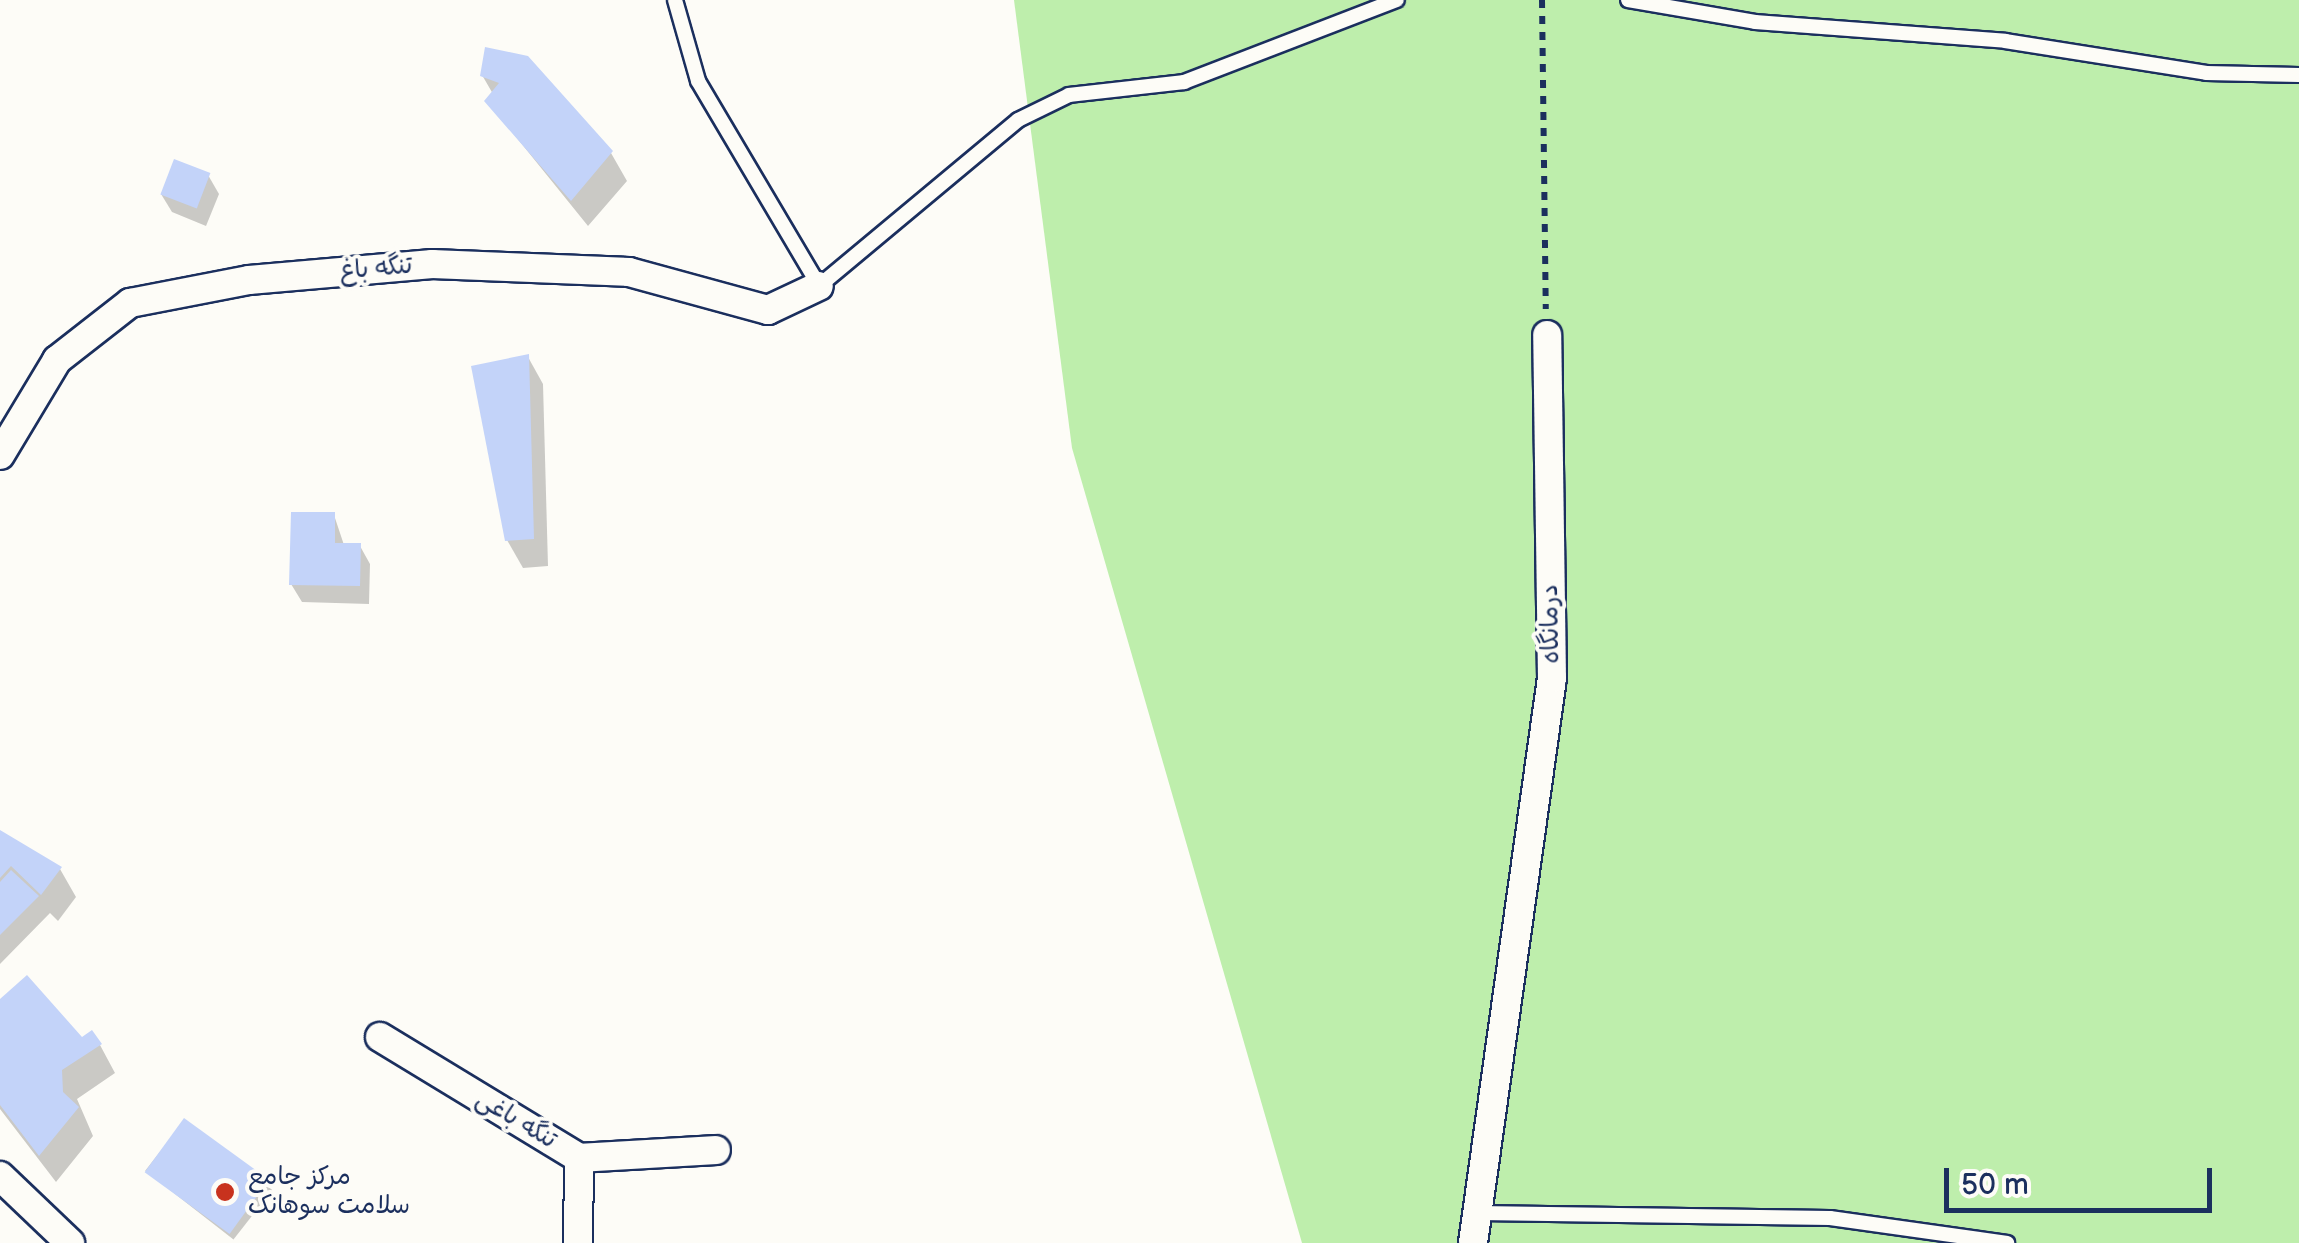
<!DOCTYPE html>
<meta charset="utf-8">
<style>
body{margin:0}
#map{position:relative;width:2299px;height:1243px;overflow:hidden;background:#fdfcf7;font-family:"Balsamiq Sans","Playpen Sans Arabic",sans-serif}
div>[style]{position:absolute}
[style*='--x']{left:calc(var(--x)*1px);top:calc(var(--y)*1px);width:calc(var(--w)*1px);rotate:calc(var(--a)*1deg)}
.green>*{inset:0;background:#beeeac}
.shadow>*{inset:0;background:#0003;transform-origin:0 0}
.building>*{inset:0;background:#c3d3f9;transform-origin:0 0}
.path>*{height:6px;margin-top:-3px;transform-origin:0;background:repeating-linear-gradient(90deg,#1b2f5e 0 8px,transparent 0 16px)}
.roads{filter:drop-shadow(2px 0 #1b2f5e) drop-shadow(-2px 0 #1b2f5e) drop-shadow(0 2px #1b2f5e) drop-shadow(0 -2px #1b2f5e)}
.service>*{height:14px;margin:-7px;padding:0 7px;transform-origin:7px;border-radius:7px;background:#fdfcf7}
.minor>*{height:28px;margin:-14px;padding:0 14px;transform-origin:14px;border-radius:14px;background:#fdfcf7}
.dots>*{width:28px;height:28px;translate:-50% -50%;box-sizing:border-box;border:5px solid #fdfcf7;border-radius:50%}
span{translate:-50% -50%;white-space:nowrap;text-align:center;line-height:1.15;-webkit-text-stroke:8px #fdfcf7;paint-order:stroke}
.street-label{font-size:25px;color:#1b2f5e}
.poi-label{font-size:25px;color:#1b2f5e}
.left{translate:0 -50%;text-align:left}
.scale{position:absolute;left:1944px;top:1168px;width:268px;height:45px;box-sizing:border-box;border:5px solid #1b2f5e;border-top:0;padding-left:12px;font-size:30px;line-height:35px;white-space:nowrap;color:#1b2f5e;-webkit-text-stroke:8px #fdfcf7;paint-order:stroke}
</style>
<div id="map">
<div class="green">
<div style="clip-path:polygon(1014px 0,2299px 0,2299px 1243px,1302px 1243px,1072px 448px)"></div>
</div>
<div class="shadow">
<div style="clip-path:polygon(487px 50px,611px 153px,627px 181px,588px 226px,487px 101px,493px 94px,482px 75px)"></div>
<div style="clip-path:polygon(208px 175px,219px 194px,206px 226px,172px 212px,161px 194px)"></div>
<div style="clip-path:polygon(528px 357px,543px 384px,548px 566px,523px 568px,507px 540px)"></div>
<div style="clip-path:polygon(334px 515px,344px 545px,360px 546px,370px 564px,369px 604px,302px 602px,291px 584px)"></div>
<div style="clip-path:polygon(0 831px,60px 869px,76px 897px,58px 921px,50px 913px,0 964px)"></div>
<div style="clip-path:polygon(0 1002px,100px 1045px,115px 1073px,77px 1099px,93px 1136px,56px 1182px,0 1109px)"></div>
<div style="left:184px;top:1121px;width:112px;height:63px;rotate:38deg"></div>
</div>
<div class="building">
<div style="clip-path:polygon(485px 47px,528px 56px,613px 151px,571px 201px,484px 101px,499px 83px,480px 76px)"></div>
<div style="left:174px;top:159px;width:39px;height:38px;rotate:21deg"></div>
<div style="clip-path:polygon(529px 354px,534px 539px,505px 541px,471px 366px)"></div>
<div style="clip-path:polygon(291px 512px,335px 512px,335px 543px,361px 543px,360px 586px,289px 585px)"></div>
<div style="clip-path:polygon(0 830px,62px 867px,41px 895px,11px 866px,0 878px)"></div>
<div style="clip-path:polygon(11px 870px,39px 896px,0 935px,0 882px)"></div>
<div style="clip-path:polygon(27px 975px,82px 1037px,92px 1030px,102px 1044px,62px 1070px,63px 1092px,79px 1107px,39px 1156px,0 1105px,0 999px)"></div>
<div style="left:184px;top:1118px;width:105px;height:67px;rotate:36deg"></div>
</div>
<div class="path">
<div style="--x:1542;--y:0;--w:309;--a:89.3"></div>
</div>
<div class="roads">
<div class="service">
<div style="--x:675;--y:0;--w:84;--a:74.1"></div>
<div style="--x:698;--y:81;--w:238;--a:59.4"></div>
<div style="--x:819;--y:286;--w:259;--a:-39.8"></div>
<div style="--x:1018;--y:120;--w:57;--a:-26.1"></div>
<div style="--x:1069;--y:95;--w:116;--a:-6.4"></div>
<div style="--x:1184;--y:82;--w:228;--a:-21.1"></div>
<div style="--x:1628;--y:0;--w:129;--a:9.8"></div>
<div style="--x:1755;--y:22;--w:251;--a:4.3"></div>
<div style="--x:2005;--y:41;--w:204;--a:9"></div>
<div style="--x:2206;--y:73;--w:93;--a:1.2"></div>
<div style="--x:1478;--y:1213;--w:352;--a:0.8"></div>
<div style="--x:1830;--y:1218;--w:179;--a:8"></div>
</div>
<div class="minor">
<div style="--x:0;--y:455;--w:111;--a:-59"></div>
<div style="--x:57;--y:360;--w:93;--a:-38"></div>
<div style="--x:130;--y:303;--w:121;--a:-10.9"></div>
<div style="--x:249;--y:280;--w:184;--a:-5"></div>
<div style="--x:432;--y:264;--w:197;--a:2.3"></div>
<div style="--x:629;--y:272;--w:144;--a:15.3"></div>
<div style="--x:768;--y:310;--w:56;--a:-25.2"></div>
<div style="--x:380;--y:1037;--w:233;--a:31.3"></div>
<div style="--x:579;--y:1158;--w:137;--a:-3.3"></div>
<div style="--x:0;--y:1176;--w:97;--a:43.7"></div>
<div style="--x:578;--y:1243;--w:85;--a:-89.3"></div>
<div style="--x:1473;--y:1243;--w:570;--a:-82.04"></div>
<div style="--x:1552;--y:678;--w:343;--a:-90.8"></div>
</div>
</div>
<div class="dots">
<div style="left:225px;top:1192px;background:#c8321e"></div>
</div>
<div class="street-label">
<span style="left:376px;top:269px;rotate:-5deg">تنگه باغ</span>
<span style="left:1551px;top:624px;rotate:-91deg">درمانگاه</span>
<span style="left:516px;top:1120px;rotate:31deg">تنگه باغی</span>
</div>
<div class="poi-label">
<span class="left" style="left:248px;top:1192px">مرکز جامع<br>سلامت سوهانک</span>
</div>
<div class="scale">50 m</div>
</div>
